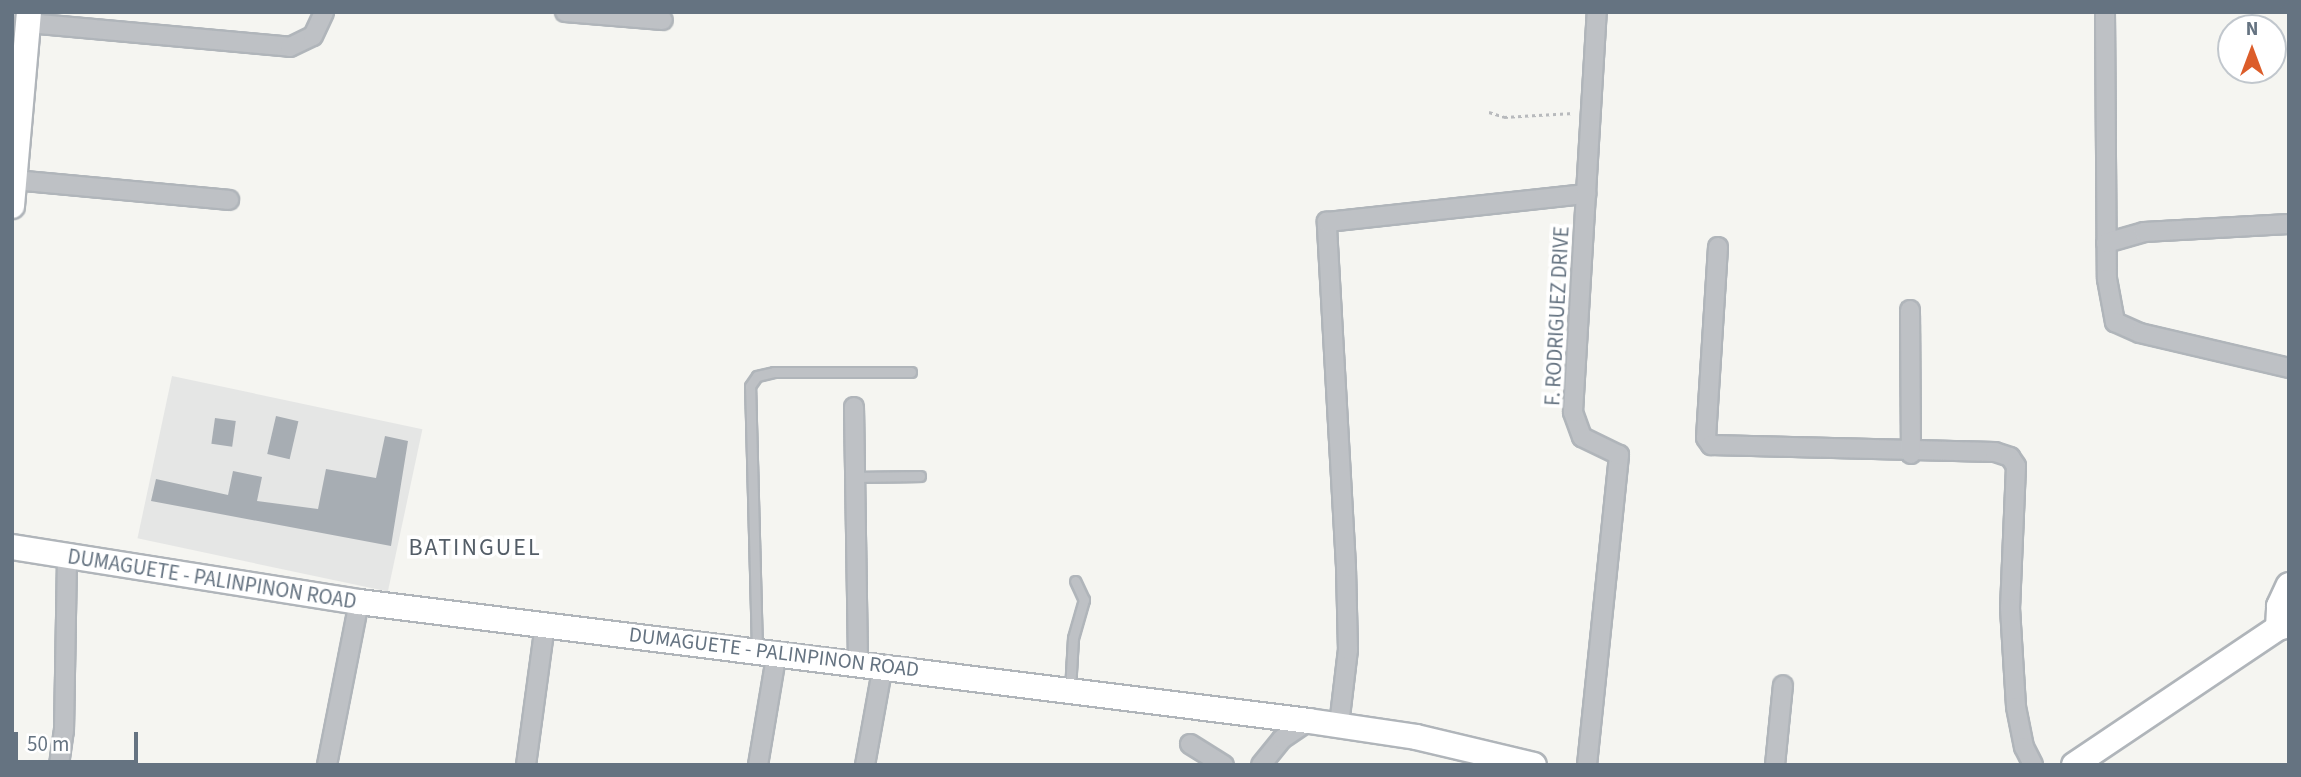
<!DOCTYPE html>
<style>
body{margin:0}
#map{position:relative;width:2301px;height:777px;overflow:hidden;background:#f5f5f1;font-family:"Source Sans 3",sans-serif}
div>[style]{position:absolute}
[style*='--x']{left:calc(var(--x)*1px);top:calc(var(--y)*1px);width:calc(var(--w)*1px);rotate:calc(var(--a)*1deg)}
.built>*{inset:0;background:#e5e6e5;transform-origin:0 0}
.building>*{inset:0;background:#a7adb3;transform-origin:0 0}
.path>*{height:2.5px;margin-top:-1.25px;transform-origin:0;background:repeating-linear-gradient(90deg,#b8babd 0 3.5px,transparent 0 7px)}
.roads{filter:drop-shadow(2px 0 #b0b5ba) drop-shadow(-2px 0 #b0b5ba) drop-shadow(0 2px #b0b5ba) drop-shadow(0 -2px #b0b5ba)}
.lane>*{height:9px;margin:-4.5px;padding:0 4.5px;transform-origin:4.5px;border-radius:4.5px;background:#bec1c5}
.street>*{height:18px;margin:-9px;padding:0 9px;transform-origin:9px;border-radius:9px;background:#bec1c5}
.secondary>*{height:24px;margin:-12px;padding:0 12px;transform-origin:12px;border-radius:12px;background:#fff}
span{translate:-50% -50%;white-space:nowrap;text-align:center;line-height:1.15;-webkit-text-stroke:7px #fff;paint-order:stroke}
.street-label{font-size:21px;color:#657381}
.quarter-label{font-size:24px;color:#535d67;letter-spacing:2px}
.frame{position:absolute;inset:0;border:14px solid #657381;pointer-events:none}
.north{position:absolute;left:2217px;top:14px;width:70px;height:70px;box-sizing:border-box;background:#fff;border:2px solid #c1c7cd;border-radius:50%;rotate:0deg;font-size:19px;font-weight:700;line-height:28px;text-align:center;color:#657381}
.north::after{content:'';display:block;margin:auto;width:24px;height:32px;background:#dc5d2a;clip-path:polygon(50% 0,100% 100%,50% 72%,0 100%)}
.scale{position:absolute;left:14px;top:732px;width:124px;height:32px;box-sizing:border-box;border:4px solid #657381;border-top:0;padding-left:9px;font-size:21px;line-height:24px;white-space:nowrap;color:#657381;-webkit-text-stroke:5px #fff;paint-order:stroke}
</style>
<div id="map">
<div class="built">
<div style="left:172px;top:376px;width:256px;height:166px;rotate:12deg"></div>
</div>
<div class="building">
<div style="left:276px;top:416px;width:23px;height:39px;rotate:13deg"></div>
<div style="left:215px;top:418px;width:21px;height:26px;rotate:8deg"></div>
<div style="clip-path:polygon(385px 436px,408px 441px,391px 546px,151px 501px,156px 479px,228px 495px,233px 471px,262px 477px,257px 501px,318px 509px,326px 469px,376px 478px)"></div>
</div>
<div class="path">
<div style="--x:1489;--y:112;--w:16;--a:18"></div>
<div style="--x:1504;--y:117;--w:70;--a:-3.3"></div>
</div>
<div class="roads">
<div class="lane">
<div style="--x:856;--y:477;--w:64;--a:-0.9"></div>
<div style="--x:757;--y:650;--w:264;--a:-91.5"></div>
<div style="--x:750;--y:386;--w:12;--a:-55"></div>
<div style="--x:757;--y:376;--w:17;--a:-13"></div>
<div style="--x:774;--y:372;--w:137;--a:0"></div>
<div style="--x:1070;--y:690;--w:52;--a:-86.7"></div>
<div style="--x:1073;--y:638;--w:40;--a:-74"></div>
<div style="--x:1084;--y:600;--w:21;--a:-115"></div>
</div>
<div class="street">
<div style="--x:565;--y:12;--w:98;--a:4.7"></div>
<div style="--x:2105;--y:12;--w:267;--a:89.6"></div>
<div style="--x:2107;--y:279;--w:44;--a:79.5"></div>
<div style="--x:2115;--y:322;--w:27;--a:24"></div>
<div style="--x:2140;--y:333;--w:153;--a:13.2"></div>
<div style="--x:28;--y:23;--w:263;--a:5.2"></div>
<div style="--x:290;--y:47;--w:25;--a:-26"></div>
<div style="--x:313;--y:36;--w:26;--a:-65"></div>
<div style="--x:15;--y:180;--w:215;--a:5.3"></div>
<div style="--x:2106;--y:243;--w:40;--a:-16"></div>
<div style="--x:2144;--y:232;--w:145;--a:-3.2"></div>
<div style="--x:1718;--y:247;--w:191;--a:93.6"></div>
<div style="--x:1706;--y:438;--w:9;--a:54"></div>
<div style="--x:1711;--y:445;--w:284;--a:1.4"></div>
<div style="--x:1995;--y:452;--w:16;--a:18"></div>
<div style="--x:2010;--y:457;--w:11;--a:56"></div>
<div style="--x:2016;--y:466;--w:142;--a:92.4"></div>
<div style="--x:2010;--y:608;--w:99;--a:86.5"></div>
<div style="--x:2016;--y:707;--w:41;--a:78.7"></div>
<div style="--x:2024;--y:747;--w:20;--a:63"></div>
<div style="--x:1910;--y:310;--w:144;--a:89.6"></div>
<div style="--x:854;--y:407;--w:255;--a:89.1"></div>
<div style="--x:1339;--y:725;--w:76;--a:-83.2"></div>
<div style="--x:1348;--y:650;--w:83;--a:-91.4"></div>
<div style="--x:1346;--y:567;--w:346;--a:-93.2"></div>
<div style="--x:1327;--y:222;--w:261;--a:-6.2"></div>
<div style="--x:1190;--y:744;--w:40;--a:32"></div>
<div style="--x:59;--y:765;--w:34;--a:-82"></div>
<div style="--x:64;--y:731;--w:175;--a:-89"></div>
<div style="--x:327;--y:765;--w:166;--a:-78.9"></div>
<div style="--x:526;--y:765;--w:142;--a:-82.3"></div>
<div style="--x:758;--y:765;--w:115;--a:-80.5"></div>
<div style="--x:865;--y:765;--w:102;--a:-79.8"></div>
<div style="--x:1261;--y:765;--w:33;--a:-51"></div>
<div style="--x:1282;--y:739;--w:32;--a:-34"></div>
<div style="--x:1587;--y:765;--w:312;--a:-84.1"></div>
<div style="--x:1619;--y:455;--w:41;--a:-154.1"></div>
<div style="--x:1582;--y:437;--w:27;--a:-110"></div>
<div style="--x:1573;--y:412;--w:401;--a:-86.6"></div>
<div style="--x:1775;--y:765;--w:80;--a:-84.3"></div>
</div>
<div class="secondary">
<div style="--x:12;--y:206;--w:195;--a:-85"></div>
<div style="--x:12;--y:547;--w:351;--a:9"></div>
<div style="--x:359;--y:602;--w:957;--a:7.14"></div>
<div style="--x:1309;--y:721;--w:108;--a:8.5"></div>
<div style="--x:1416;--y:737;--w:121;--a:13.3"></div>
<div style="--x:2278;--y:628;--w:22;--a:-87"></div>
<div style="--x:2279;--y:606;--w:23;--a:-65"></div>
<div style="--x:2074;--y:765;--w:246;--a:-33.9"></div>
<div style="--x:2278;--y:628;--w:11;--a:-15"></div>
</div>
</div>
<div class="street-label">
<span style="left:1557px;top:316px;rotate:-87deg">F. RODRIGUEZ DRIVE</span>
<span style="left:212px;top:579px;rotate:9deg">DUMAGUETE - PALINPINON ROAD</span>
<span style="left:774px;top:652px;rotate:7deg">DUMAGUETE - PALINPINON ROAD</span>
</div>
<div class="quarter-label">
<span style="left:475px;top:548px">BATINGUEL</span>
</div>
<div class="frame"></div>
<div class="north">N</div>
<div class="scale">50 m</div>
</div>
